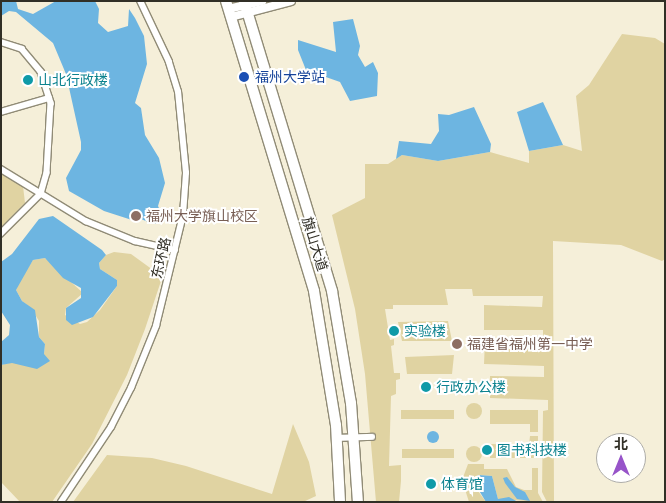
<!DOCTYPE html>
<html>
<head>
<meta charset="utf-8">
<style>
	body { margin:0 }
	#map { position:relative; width:666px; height:503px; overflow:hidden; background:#f5efd9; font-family:"Archivo Narrow","Noto Sans SC",sans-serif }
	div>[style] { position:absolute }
	.green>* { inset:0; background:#e0d3a2; transform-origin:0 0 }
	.round { border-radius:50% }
	.water>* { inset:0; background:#6db5e1 }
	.roads { filter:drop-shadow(1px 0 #908b76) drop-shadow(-1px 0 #908b76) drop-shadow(0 1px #908b76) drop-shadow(0 -1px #908b76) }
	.street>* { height:5.5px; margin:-2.75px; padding:0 2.75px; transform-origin:2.75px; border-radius:2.75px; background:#fff }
	.secondary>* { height:8px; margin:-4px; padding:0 4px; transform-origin:4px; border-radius:4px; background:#fff }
	.highway>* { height:10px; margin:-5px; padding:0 5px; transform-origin:5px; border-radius:5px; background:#fff }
	.dots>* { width:14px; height:14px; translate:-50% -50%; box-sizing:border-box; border:2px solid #fff; border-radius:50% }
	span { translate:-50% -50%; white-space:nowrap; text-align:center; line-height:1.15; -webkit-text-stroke:4px #fff; paint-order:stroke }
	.transit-label { font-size:14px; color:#164399 }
	.left { translate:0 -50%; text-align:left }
	.culture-label { font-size:14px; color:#0d838f }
	.education-label { font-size:14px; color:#785e54 }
	.street-label { font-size:14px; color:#312f26 }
	.frame { position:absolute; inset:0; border:2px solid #312f26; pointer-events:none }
	.north { position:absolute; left:596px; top:433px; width:50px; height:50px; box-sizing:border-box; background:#fff; border:1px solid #adaca8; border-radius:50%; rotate:0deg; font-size:14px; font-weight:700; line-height:20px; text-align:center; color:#312f26 }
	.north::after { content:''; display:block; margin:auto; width:18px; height:22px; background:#9754c9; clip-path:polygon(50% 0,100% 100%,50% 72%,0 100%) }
</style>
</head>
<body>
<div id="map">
	<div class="green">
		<i style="clip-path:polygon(622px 34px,655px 38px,665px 44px,665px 259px,662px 261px,621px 245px,553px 241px,554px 502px,547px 502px,542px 492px,543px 411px,548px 410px,548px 400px,490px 398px,490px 376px,544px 377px,544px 366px,484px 364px,485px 341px,543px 341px,543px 330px,484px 330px,484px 305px,542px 307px,543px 296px,473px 296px,472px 289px,445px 289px,448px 305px,393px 305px,393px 309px,385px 309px,390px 340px,394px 339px,394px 345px,391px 346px,394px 373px,400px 373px,400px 379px,396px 380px,396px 394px,391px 396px,389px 466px,401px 465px,401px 481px,399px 502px,376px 502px,365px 374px,355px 309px,332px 215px,365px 198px,365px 164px,388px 164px,402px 155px,438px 161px,490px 152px,529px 163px,529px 151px,563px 145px,582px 151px,576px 96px,589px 85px)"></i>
		<i style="clip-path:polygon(1px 173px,23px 186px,25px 203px,1px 227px)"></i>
		<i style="clip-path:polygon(114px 252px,131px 254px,153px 270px,165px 269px,145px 329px,127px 375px,92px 444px,52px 502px,20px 502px,1px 482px,1px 365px,44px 354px,45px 344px,39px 337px,39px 321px,31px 308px,22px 301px,16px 290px,17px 285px,33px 260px,45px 258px,83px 293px,66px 308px,65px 315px,80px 324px,87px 322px,100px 310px,117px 286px,117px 280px,100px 269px,99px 263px,106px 255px)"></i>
		<i style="clip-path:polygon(448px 321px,452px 341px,402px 341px,398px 322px)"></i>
		<i style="clip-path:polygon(454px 355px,452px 374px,407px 374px,405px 357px)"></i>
		<i class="round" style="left:466px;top:403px;width:16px;height:16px"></i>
		<i style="left:454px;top:410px;width:9px;height:53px;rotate:90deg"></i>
		<i style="clip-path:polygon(490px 410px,538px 410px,538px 432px,530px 432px,530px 424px,490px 424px)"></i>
		<i style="clip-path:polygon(293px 424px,309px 462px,316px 496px,303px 502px,73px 502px,107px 455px,152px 458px,186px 466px,272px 494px)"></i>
		<i style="clip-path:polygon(530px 436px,538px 436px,538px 458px,490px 458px,490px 444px,529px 445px)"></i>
		<i class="round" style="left:466px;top:446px;width:16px;height:16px"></i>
		<i style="left:454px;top:449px;width:9px;height:52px;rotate:90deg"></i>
		<i style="clip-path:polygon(468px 464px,484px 464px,484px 469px,507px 469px,516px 487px,524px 490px,532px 490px,532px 468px,538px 468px,538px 493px,543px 502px,498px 499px,492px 476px,479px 475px,478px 491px,486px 502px,469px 502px,462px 480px)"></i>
	</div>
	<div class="water">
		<i style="clip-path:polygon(1px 1px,16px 1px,18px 9px,33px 14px,56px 1px,95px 1px,99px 9px,98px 23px,108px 32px,128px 26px,129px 9px,135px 18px,144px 36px,147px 64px,135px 103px,141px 108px,145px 135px,159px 158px,165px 183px,158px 206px,165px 221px,153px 224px,141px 219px,135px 221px,104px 211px,69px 191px,66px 178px,81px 150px,81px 142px,66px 74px,53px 43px,16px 12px,9px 11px,1px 16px)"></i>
		<i style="clip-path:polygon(353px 19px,360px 46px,358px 55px,365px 67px,373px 62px,378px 73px,377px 96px,350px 101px,340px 82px,306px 70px,298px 50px,298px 40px,336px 52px,333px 22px)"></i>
		<i style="clip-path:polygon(543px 102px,563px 145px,529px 151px,517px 112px)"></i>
		<i style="clip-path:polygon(474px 107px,491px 144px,490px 152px,438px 161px,402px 155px,396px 159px,399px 141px,431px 144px,439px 131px,438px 114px,449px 115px)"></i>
		<i style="clip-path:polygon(53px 216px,102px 250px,106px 255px,99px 263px,100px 269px,117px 280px,117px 286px,93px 317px,72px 325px,66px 320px,66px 308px,81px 298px,81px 288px,63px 278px,45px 258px,33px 260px,16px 290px,22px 301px,35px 310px,39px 337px,45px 344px,44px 354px,50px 361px,37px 369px,12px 363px,1px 365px,1px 342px,9px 335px,10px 325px,1px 311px,1px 262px,12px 254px,39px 219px)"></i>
		<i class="round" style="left:427px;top:431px;width:12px;height:12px"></i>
		<i style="clip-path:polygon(479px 475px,492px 476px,498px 499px,509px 497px,518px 502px,486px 502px,472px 479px)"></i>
		<i style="clip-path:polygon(507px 477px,515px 487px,525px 492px,530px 501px,517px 499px,505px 483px,503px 478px)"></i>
	</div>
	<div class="roads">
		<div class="street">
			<i style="left:1px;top:42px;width:22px;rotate:18deg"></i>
			<i style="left:22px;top:49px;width:30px;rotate:50deg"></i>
			<i style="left:41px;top:72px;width:33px;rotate:72deg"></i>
			<i style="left:51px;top:103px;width:70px;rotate:93.3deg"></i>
			<i style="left:47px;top:173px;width:22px;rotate:106deg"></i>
			<i style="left:41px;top:194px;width:57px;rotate:135deg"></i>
			<i style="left:1px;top:112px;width:50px;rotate:-16.3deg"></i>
			<i style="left:1px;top:169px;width:100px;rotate:31.5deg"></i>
			<i style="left:86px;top:221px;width:53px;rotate:22.2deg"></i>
			<i style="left:135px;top:241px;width:41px;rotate:12.7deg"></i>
			<i style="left:337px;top:438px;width:35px;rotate:-2deg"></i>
			<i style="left:61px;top:502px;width:90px;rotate:-56.3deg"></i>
			<i style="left:111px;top:427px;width:44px;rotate:-62.9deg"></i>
			<i style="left:131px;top:388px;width:67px;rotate:-68deg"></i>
			<i style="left:156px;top:326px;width:114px;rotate:-76.3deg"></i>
			<i style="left:183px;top:215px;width:42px;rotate:-85.9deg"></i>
			<i style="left:186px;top:173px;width:81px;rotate:-95.6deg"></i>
			<i style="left:178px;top:92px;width:31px;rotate:-107deg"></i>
			<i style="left:169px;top:62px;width:68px;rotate:-115.4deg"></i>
		</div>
		<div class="secondary">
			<i style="left:228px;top:9px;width:35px;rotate:-13deg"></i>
			<i style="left:231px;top:17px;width:62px;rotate:-14.9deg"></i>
		</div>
		<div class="highway">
			<i style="left:226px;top:1px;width:303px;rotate:73.1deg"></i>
			<i style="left:314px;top:291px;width:136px;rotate:80.7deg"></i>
			<i style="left:336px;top:425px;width:77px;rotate:87deg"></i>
			<i style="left:244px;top:1px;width:303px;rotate:73.1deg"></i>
			<i style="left:332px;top:291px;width:114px;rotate:80.4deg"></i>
			<i style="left:351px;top:403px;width:99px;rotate:86deg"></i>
		</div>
	</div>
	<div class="dots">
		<i style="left:244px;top:77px;background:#1a4fb4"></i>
		<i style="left:28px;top:80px;background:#0f9aa8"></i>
		<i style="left:136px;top:216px;background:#8d6e63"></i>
		<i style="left:394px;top:331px;background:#0f9aa8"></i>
		<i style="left:457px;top:344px;background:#8d6e63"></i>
		<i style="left:426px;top:387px;background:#0f9aa8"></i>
		<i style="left:487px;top:450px;background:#0f9aa8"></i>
		<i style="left:431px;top:484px;background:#0f9aa8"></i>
	</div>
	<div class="transit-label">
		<span class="left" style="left:255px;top:77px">福州大学站</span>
	</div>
	<div class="culture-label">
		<span class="left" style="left:38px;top:80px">山北行政楼</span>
		<span class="left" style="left:404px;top:331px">实验楼</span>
		<span class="left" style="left:436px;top:387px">行政办公楼</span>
		<span class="left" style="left:497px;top:450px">图书科技楼</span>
		<span class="left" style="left:441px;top:484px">体育馆</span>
	</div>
	<div class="education-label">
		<span class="left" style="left:146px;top:216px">福州大学旗山校区</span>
		<span class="left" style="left:467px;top:344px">福建省福州第一中学</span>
	</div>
	<div class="street-label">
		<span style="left:315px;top:244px;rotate:73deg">旗山大道</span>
		<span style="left:161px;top:258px;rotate:-77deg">东环路</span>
	</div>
	<div class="frame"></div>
	<div class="north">北</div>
</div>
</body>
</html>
